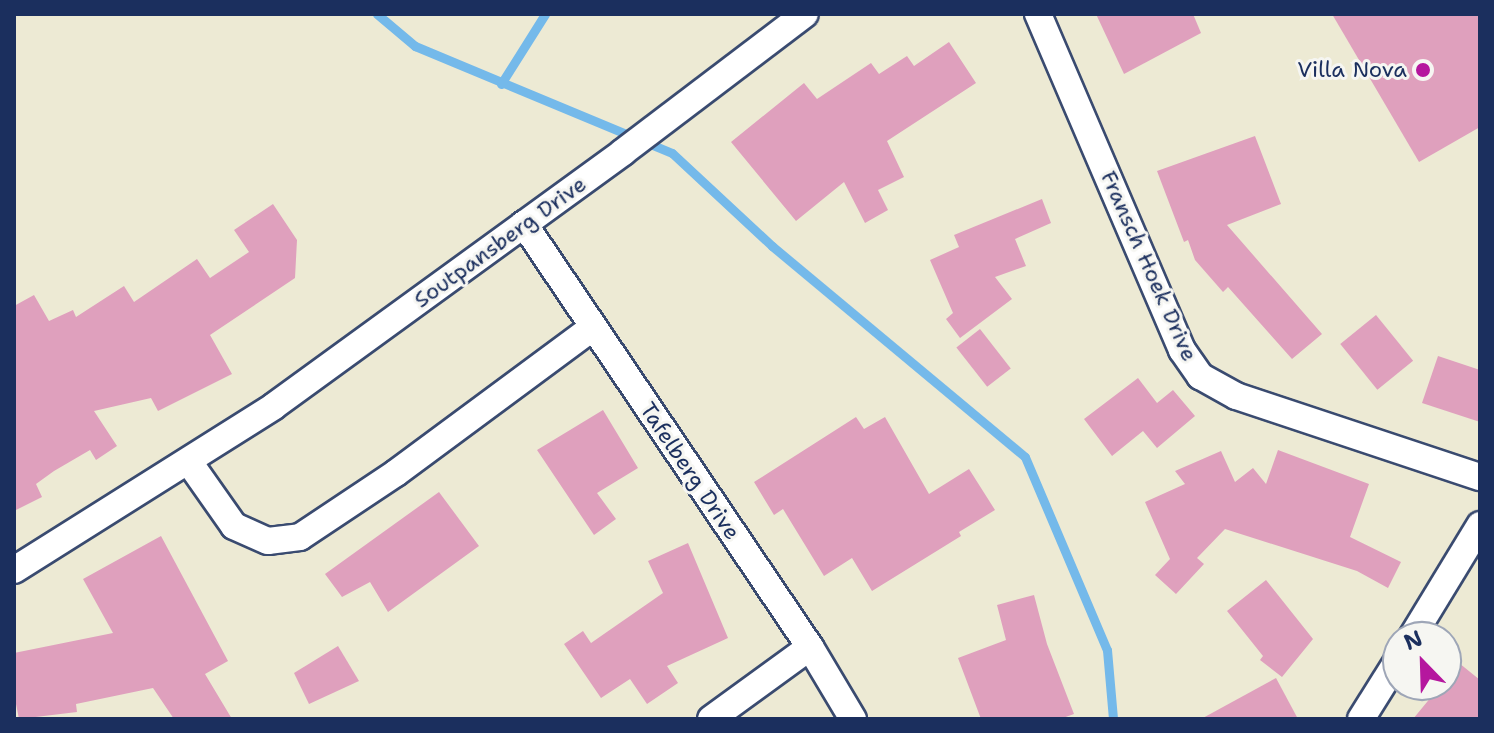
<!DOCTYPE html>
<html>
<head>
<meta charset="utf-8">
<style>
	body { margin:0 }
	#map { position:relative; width:1494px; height:733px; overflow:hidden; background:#edead4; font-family:"Shantell Sans",sans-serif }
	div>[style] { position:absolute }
	.stream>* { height:9px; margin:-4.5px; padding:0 4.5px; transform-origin:4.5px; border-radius:4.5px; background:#74b9ea }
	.building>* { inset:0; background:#dfa0bd; transform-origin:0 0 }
	.roads { filter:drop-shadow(2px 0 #3a4b70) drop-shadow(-2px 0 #3a4b70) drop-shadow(0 2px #3a4b70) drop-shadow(0 -2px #3a4b70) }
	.street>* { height:26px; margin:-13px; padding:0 13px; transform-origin:13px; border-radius:13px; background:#fff }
	.dots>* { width:22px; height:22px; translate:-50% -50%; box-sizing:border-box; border:4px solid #f6f6f2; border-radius:50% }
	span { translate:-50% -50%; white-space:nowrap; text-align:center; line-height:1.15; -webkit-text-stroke:6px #f6f6f2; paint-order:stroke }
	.poi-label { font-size:22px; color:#1b2f5e }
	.right { translate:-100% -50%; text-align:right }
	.street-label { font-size:22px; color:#1b2f5e }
	.frame { position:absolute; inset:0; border:16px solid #1b2f5e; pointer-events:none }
	.north { position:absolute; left:1382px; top:621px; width:80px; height:80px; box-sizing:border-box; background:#f6f6f2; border:2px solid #9ea6b7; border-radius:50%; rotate:337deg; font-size:22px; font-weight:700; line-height:32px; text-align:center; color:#1b2f5e }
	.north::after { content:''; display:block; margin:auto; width:28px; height:36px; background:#b5179e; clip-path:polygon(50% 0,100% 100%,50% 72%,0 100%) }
</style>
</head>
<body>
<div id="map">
	<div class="stream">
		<i style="left:377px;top:14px;width:50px;rotate:40.1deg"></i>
		<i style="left:415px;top:46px;width:278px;rotate:22.6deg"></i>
		<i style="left:672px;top:153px;width:137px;rotate:42.9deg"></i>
		<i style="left:772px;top:246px;width:329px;rotate:39.8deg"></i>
		<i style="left:1025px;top:457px;width:210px;rotate:67deg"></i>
		<i style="left:1107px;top:650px;width:69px;rotate:85deg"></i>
		<i style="left:501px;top:84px;width:83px;rotate:-57.8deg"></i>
	</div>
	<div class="building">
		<i style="clip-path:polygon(1096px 14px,1193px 14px,1201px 33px,1124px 74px)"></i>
		<i style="clip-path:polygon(1332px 14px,1480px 14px,1480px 127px,1419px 162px)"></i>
		<i style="clip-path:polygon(949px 42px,976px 83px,887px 141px,904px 177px,878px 190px,888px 210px,865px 223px,844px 182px,796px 221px,731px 142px,804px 83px,817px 99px,871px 63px,879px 74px,907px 56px,914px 66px)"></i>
		<i style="clip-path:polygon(1255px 136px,1281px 204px,1227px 225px,1322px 334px,1292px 359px,1228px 287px,1223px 292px,1195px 260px,1188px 240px,1184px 242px,1157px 171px)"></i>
		<i style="clip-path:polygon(1042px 199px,1051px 223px,1015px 239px,1026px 266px,995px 277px,1012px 299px,960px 338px,946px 319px,953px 313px,930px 260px,959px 247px,954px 235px)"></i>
		<i style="clip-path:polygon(273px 204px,297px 240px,295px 278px,210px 335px,232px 374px,158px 411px,151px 398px,94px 411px,117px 446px,96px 460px,90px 450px,54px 471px,36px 484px,42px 497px,14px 511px,14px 306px,34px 295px,49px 321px,73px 310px,76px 317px,124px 286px,134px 302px,197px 259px,210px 278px,249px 252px,234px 230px)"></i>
		<i style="left:1376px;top:315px;width:59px;height:46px;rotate:51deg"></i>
		<i style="left:980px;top:329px;width:50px;height:30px;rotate:52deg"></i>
		<i style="clip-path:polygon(1438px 356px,1480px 370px,1480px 422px,1422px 403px)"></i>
		<i style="clip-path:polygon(1138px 378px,1157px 403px,1173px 390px,1195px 416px,1157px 448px,1143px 431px,1112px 456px,1084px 419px)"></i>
		<i style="clip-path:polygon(603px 410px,638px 468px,597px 493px,616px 519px,594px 535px,537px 450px)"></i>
		<i style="clip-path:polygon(856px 417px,864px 429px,885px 417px,929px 494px,969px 469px,995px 510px,959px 532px,961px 536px,872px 591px,852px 558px,824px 576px,783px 509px,774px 515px,754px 482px)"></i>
		<i style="clip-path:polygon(1278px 450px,1369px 484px,1350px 537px,1401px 562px,1388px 588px,1357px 571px,1225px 529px,1197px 558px,1204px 564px,1176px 594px,1155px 575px,1170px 559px,1145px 502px,1185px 484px,1175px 471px,1221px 451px,1235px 482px,1253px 468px,1266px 484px)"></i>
		<i style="clip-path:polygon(439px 492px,479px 546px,388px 612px,370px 582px,342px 597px,325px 574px)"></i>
		<i style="clip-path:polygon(161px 536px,228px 661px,205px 674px,232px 719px,174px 719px,153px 688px,76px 704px,77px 712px,19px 719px,14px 694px,14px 653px,113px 633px,83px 579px)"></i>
		<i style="clip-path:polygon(688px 543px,728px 638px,667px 666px,678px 683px,647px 704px,630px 679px,601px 698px,564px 644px,583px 631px,591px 643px,663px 593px,648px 561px)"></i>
		<i style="clip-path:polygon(1266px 580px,1313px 639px,1282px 677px,1260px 660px,1263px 656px,1227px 611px)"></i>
		<i style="clip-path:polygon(1034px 595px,1047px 644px,1074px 714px,1060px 719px,981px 719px,958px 658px,1006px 640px,997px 605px)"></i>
		<i style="clip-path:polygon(338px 646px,359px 681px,309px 704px,294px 673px)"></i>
		<i style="clip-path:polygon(1459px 663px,1480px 680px,1480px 719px,1413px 719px,1441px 685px,1446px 685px,1446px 679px)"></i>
		<i style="clip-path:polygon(1276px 678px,1298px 719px,1201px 719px)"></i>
	</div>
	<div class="roads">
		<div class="street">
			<i style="left:1038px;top:14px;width:366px;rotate:66.8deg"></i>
			<i style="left:1182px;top:350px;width:32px;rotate:55deg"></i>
			<i style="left:1200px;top:376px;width:41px;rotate:29.1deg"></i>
			<i style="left:1236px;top:396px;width:257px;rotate:18.4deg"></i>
			<i style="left:524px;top:224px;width:511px;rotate:55.94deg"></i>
			<i style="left:810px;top:647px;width:84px;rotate:59.2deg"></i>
			<i style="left:189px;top:462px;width:78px;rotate:54.9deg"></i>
			<i style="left:234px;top:526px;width:37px;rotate:24deg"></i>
			<i style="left:268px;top:541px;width:32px;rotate:-7deg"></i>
			<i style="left:300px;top:537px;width:115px;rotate:-33.7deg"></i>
			<i style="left:396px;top:473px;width:245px;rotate:-36.5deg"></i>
			<i style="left:14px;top:570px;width:307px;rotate:-32.2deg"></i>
			<i style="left:274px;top:406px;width:432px;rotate:-36deg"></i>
			<i style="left:623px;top:152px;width:228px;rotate:-37.2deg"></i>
			<i style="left:1412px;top:637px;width:131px;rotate:-58.7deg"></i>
			<i style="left:711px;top:719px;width:122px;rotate:-36deg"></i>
			<i style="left:1361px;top:719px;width:70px;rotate:-57.9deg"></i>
		</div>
	</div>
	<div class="dots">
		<i style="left:1423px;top:70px;background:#b5179e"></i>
	</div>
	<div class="poi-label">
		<span class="right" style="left:1407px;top:70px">Villa Nova</span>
	</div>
	<div class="street-label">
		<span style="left:500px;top:242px;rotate:-36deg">Soutpansberg Drive</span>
		<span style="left:1149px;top:266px;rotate:66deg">Fransch Hoek Drive</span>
		<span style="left:690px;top:471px;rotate:56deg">Tafelberg Drive</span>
	</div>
	<div class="frame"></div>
	<div class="north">N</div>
</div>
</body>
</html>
